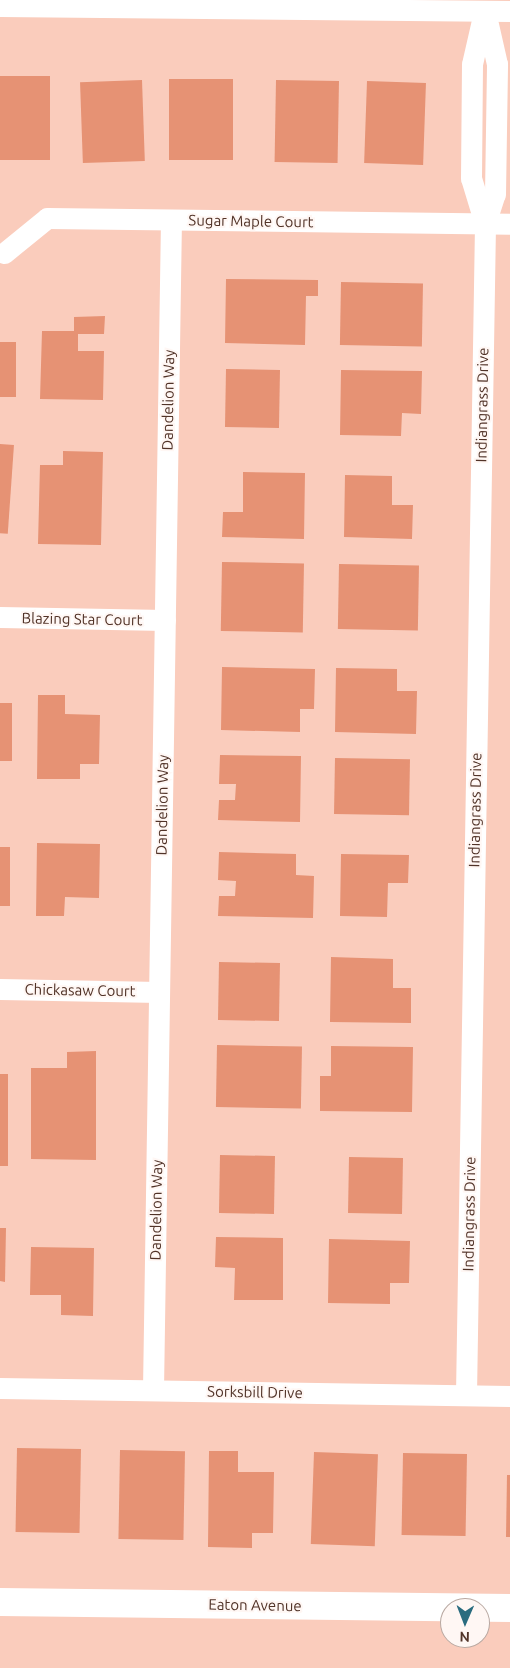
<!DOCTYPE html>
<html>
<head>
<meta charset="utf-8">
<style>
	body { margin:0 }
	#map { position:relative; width:510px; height:1668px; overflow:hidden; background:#faccbc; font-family:Ubuntu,sans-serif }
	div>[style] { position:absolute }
	.building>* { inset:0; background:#e69274; transform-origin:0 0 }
	.street>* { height:21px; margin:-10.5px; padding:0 10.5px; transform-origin:10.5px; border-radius:10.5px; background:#fff }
	.secondary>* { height:28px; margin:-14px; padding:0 14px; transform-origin:14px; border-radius:14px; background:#fff }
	span { translate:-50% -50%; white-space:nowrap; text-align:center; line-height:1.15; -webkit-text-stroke:4px #fff7f4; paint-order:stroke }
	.street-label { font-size:15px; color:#513328 }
	.north { position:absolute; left:440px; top:1598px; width:50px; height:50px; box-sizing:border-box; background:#fff7f4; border:1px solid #b9a9a2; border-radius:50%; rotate:181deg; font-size:14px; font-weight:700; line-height:20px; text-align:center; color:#513328 }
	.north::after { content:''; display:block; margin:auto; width:18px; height:22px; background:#2a6c7f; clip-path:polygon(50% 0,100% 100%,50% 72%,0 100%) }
</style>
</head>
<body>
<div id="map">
	<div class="building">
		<i style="left:0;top:76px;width:50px;height:84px"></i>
		<i style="left:169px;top:79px;width:64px;height:81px"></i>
		<i style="left:142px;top:80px;width:81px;height:62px;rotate:88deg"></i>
		<i style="left:276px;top:80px;width:63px;height:82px;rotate:1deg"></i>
		<i style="left:367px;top:81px;width:59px;height:82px;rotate:2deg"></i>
		<i style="clip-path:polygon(226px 279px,318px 280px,318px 296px,306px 296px,305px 345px,225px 343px)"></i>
		<i style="left:341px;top:282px;width:82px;height:63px;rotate:1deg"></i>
		<i style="clip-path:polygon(105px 316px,104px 334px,78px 334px,78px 351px,104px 351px,103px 400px,40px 399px,42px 331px,74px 331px,74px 317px)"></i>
		<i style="left:0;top:342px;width:16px;height:55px"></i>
		<i style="left:226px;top:369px;width:54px;height:58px;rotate:1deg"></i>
		<i style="clip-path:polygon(341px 370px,422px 371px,421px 414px,402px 413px,401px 436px,340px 435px)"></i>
		<i style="left:0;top:444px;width:14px;height:89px;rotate:4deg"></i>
		<i style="clip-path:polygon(63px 451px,103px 452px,101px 545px,38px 544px,40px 465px,63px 465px)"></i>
		<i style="clip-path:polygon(243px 472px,305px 473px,304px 539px,222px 537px,223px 512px,243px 512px)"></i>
		<i style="clip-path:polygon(345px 475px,392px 476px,392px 505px,413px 505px,412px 539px,344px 537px)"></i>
		<i style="left:222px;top:562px;width:82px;height:69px;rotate:1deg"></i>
		<i style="left:339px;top:564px;width:80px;height:65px;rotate:1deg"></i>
		<i style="clip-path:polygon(222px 667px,315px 669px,314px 709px,300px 709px,300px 732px,221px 730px)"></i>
		<i style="clip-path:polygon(336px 668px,397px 669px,397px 691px,417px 691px,416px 734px,335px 732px)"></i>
		<i style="clip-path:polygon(38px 695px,65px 695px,65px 714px,100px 715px,99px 764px,80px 764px,80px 779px,37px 779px)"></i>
		<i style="left:0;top:703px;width:12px;height:58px"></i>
		<i style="clip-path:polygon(220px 755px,301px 756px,300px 822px,218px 820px,219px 800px,235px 800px,236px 784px,219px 784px)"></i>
		<i style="left:335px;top:758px;width:75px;height:56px;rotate:1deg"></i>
		<i style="clip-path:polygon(37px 843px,100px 844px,99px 898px,65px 897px,64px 916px,36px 916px)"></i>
		<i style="left:0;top:847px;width:10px;height:59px"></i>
		<i style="clip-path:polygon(219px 852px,296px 854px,296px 875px,314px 876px,313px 918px,218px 916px,219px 896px,235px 896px,236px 881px,218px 880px)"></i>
		<i style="clip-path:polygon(341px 854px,409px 855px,408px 883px,388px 883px,387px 917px,340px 916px)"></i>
		<i style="clip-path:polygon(331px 957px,393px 959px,393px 988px,411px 988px,411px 1023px,330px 1022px)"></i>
		<i style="left:219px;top:962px;width:61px;height:58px;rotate:1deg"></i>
		<i style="left:217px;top:1045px;width:85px;height:62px;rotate:1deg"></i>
		<i style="clip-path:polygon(331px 1046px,413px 1047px,412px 1112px,320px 1111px,320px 1076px,331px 1076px)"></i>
		<i style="clip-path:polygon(96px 1051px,96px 1160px,31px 1159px,31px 1068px,67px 1068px,67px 1052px)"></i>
		<i style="left:0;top:1074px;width:8px;height:92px"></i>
		<i style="left:220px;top:1155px;width:55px;height:58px;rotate:1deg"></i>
		<i style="left:349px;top:1157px;width:54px;height:56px;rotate:1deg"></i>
		<i style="clip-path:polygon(0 1228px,6px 1228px,5px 1282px,0 1281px)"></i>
		<i style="clip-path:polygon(216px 1237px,283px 1238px,283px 1300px,234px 1300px,235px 1268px,215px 1267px)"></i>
		<i style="clip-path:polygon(329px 1239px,410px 1241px,409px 1283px,390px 1283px,390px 1304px,328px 1303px)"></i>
		<i style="clip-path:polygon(31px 1247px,94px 1248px,93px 1316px,61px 1315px,61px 1295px,30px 1295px)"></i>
		<i style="left:17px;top:1448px;width:64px;height:84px;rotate:1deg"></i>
		<i style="left:120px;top:1450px;width:65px;height:89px;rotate:1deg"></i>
		<i style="clip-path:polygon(209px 1451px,238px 1451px,238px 1472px,274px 1472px,273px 1533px,252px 1533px,252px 1548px,208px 1547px)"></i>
		<i style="left:314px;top:1452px;width:64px;height:92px;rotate:2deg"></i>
		<i style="left:403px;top:1453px;width:64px;height:82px;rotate:1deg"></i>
		<i style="clip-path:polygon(507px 1475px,510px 1475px,510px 1537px,506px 1537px)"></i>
	</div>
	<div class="street">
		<i style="left:0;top:6px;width:510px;rotate:0.56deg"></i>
		<i style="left:483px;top:16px;width:49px;rotate:102.9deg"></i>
		<i style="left:472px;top:64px;width:114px;rotate:90.5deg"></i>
		<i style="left:471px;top:178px;width:48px;rotate:73.1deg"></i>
		<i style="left:4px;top:253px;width:55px;rotate:-39.1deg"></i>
		<i style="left:47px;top:218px;width:463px;rotate:0.7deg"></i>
		<i style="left:0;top:617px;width:165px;rotate:1deg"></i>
		<i style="left:0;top:989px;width:159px;rotate:1.1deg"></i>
		<i style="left:0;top:1388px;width:510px;rotate:0.9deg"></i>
		<i style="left:153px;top:1390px;width:1170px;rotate:-89.12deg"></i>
		<i style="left:466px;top:1395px;width:1171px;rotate:-89.07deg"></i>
		<i style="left:485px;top:224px;width:32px;rotate:-72deg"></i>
		<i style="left:495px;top:194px;width:130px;rotate:-89.1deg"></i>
		<i style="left:497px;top:64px;width:54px;rotate:-102.8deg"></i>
	</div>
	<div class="secondary">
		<i style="left:0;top:1602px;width:510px;rotate:0.67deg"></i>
	</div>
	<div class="street-label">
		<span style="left:251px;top:221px;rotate:1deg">Sugar Maple Court</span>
		<span style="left:168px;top:400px;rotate:-89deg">Dandelion Way</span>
		<span style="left:482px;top:405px;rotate:-89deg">Indiangrass Drive</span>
		<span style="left:82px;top:619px;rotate:1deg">Blazing Star Court</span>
		<span style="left:162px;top:805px;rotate:-89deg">Dandelion Way</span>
		<span style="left:475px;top:810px;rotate:-89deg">Indiangrass Drive</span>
		<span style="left:80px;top:990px;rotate:1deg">Chickasaw Court</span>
		<span style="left:156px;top:1210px;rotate:-89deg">Dandelion Way</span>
		<span style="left:469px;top:1214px;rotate:-89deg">Indiangrass Drive</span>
		<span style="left:255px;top:1392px;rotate:1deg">Sorksbill Drive</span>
		<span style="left:255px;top:1605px;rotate:1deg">Eaton Avenue</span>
	</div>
	<div class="north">N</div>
</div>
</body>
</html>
